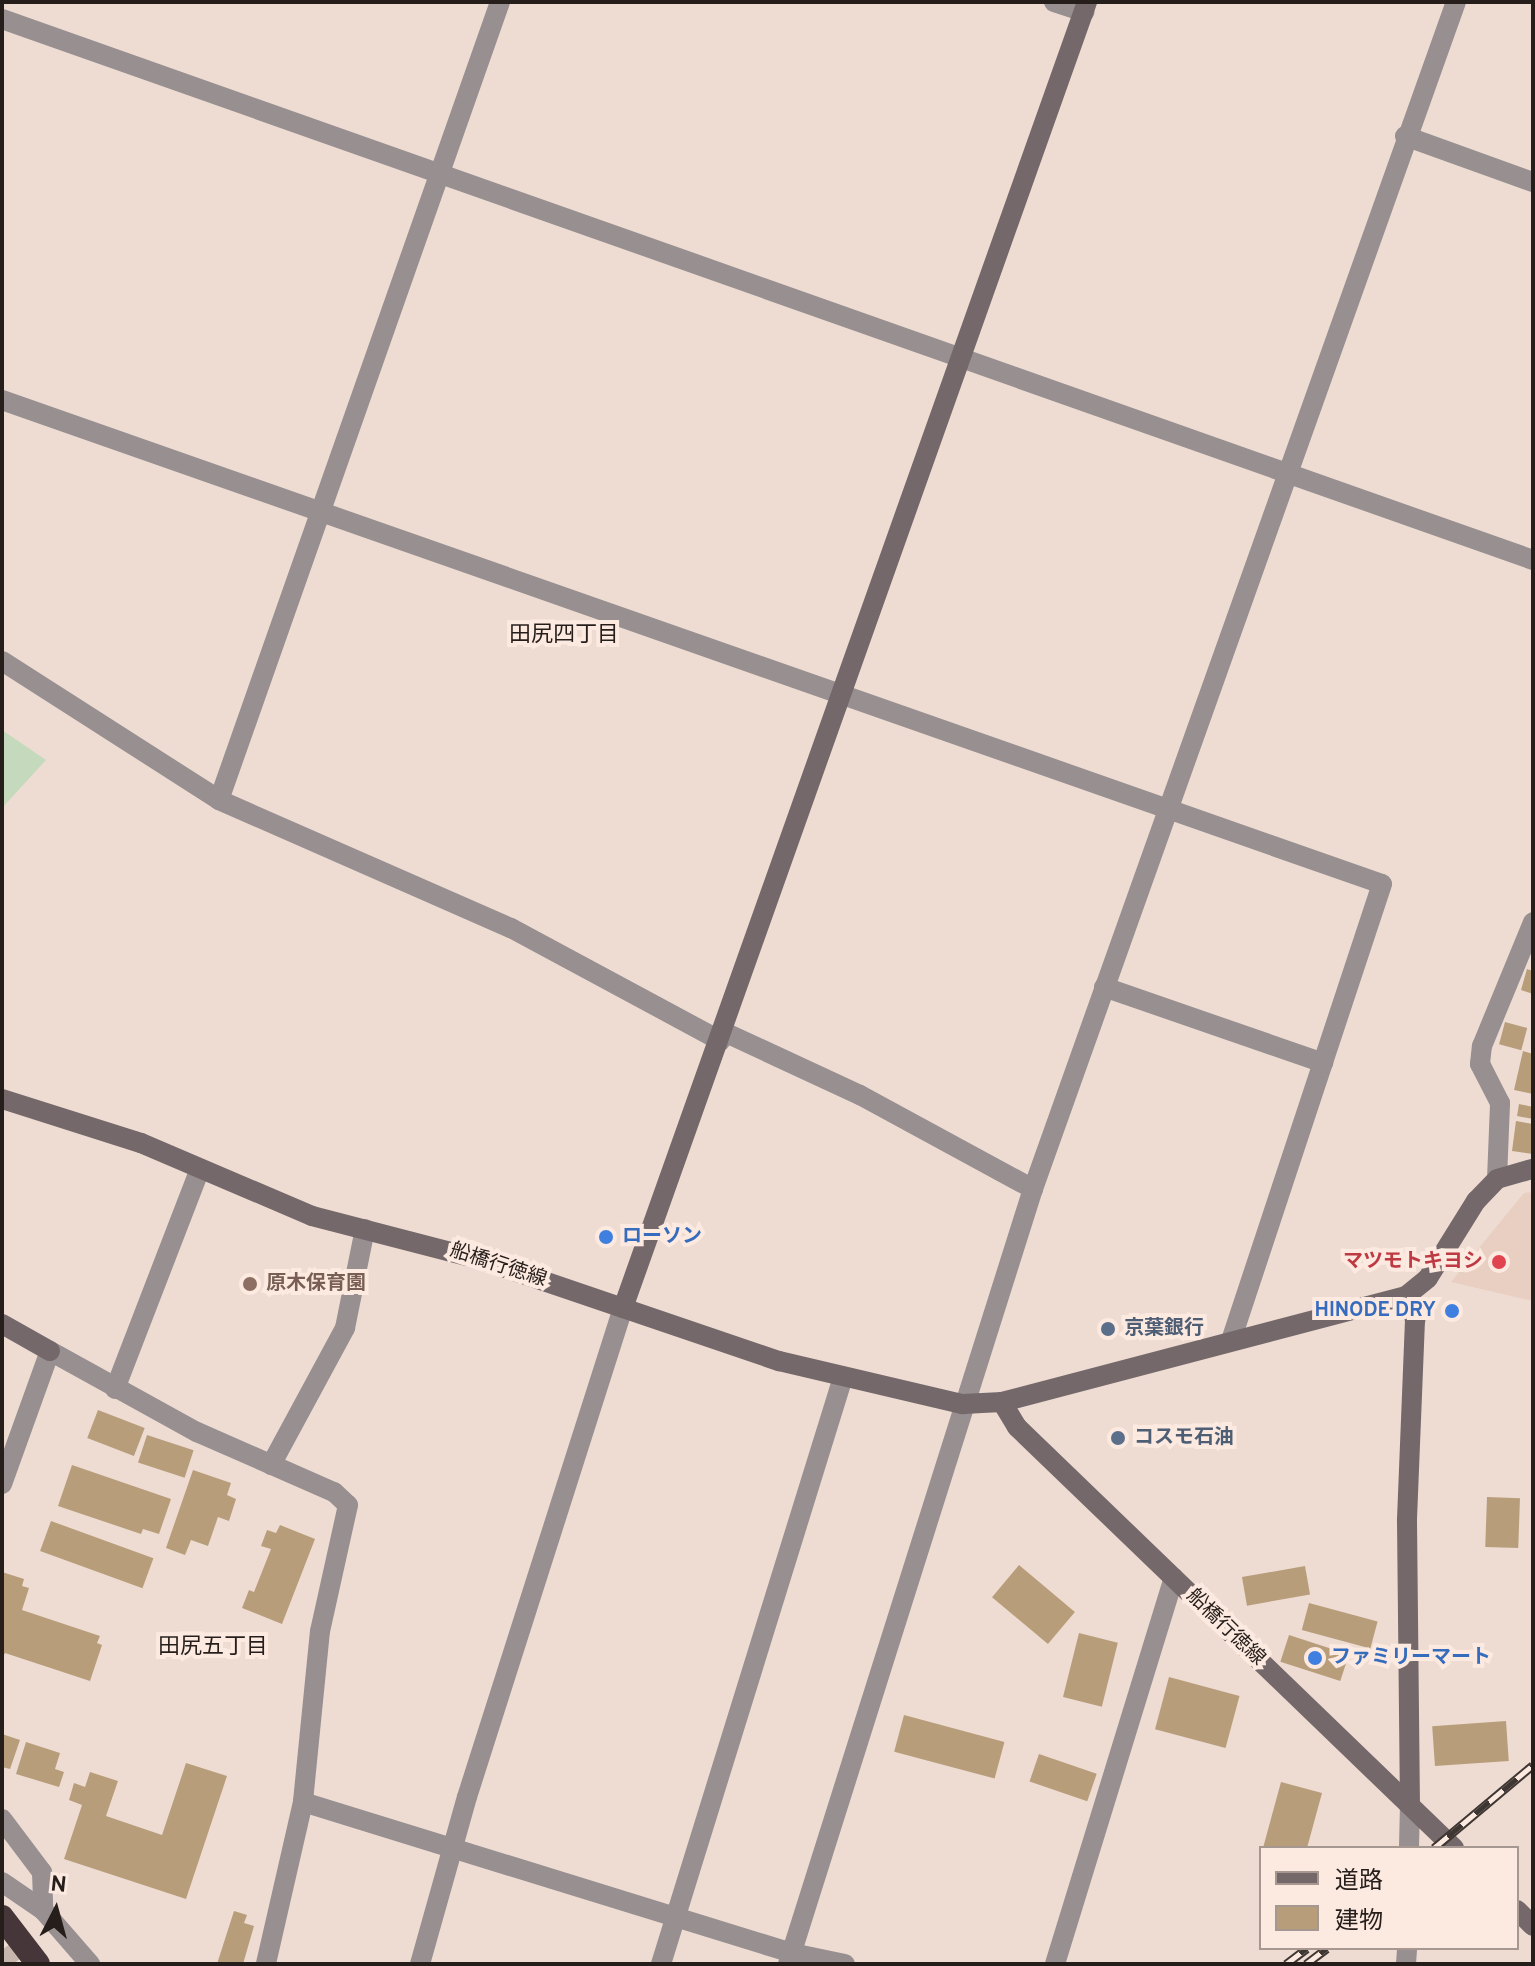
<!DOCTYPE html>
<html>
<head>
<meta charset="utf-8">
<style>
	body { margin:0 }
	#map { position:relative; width:1535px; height:1966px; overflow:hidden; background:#eedcd3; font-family:Overpass,"Noto Sans JP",sans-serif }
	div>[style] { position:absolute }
	.built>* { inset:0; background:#e8cfc1 }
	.green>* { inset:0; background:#c5d9bd }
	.building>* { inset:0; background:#b89d7b; transform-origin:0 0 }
	.highway-tunnel>* { height:24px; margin-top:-12px; transform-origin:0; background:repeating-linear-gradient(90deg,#c6b6ae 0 24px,transparent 0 36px) }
	.street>* { height:20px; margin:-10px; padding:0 10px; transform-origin:10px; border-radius:10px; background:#978f90 }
	.secondary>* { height:20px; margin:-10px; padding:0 10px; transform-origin:10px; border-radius:10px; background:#74686a }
	.highway>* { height:24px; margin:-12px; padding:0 12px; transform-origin:12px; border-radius:12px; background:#463639 }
	.rail>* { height:9px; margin-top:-4.5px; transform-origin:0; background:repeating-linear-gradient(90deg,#fce9e0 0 18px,#3e3632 0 36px); box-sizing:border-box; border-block:2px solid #3e3632 }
	.dots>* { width:22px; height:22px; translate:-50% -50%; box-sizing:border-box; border:4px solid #fce9e0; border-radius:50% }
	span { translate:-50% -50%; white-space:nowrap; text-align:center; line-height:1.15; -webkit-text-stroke:8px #fce9e0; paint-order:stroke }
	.shop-label { font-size:20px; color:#366cbe; font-weight:700 }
	.left { translate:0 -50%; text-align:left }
	.right { translate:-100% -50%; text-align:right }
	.health-label { font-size:20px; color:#be3a42; font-weight:700 }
	.street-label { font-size:20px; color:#251e1b }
	.education-label { font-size:20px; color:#785e54; font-weight:700 }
	.service-label { font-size:20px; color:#4e5e75; font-weight:700 }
	.neighbourhood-label { font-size:22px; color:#251e1b }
	.frame { position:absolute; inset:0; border:4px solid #251e1b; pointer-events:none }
	.legend { position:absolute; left:1259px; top:1846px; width:260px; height:104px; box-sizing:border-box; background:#fce9e0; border:2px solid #a69891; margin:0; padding:10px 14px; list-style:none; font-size:24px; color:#251e1b }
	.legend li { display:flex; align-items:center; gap:16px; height:40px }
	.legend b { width:40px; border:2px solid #a69891 }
	.north { position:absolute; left:16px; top:1870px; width:80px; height:80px; -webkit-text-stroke:6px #fce9e0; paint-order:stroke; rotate:6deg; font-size:22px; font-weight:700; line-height:32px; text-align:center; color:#251e1b }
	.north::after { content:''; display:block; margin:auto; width:28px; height:36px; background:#251e1b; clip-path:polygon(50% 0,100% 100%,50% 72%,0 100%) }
</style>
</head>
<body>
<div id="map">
	<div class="built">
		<i style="clip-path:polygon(1533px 1192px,1533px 1301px,1451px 1282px,1524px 1193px)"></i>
	</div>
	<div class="green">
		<i style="clip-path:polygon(2px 730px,46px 760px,2px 808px)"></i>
	</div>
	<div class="building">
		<i style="clip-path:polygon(1527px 969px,1533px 971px,1533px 994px,1521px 990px)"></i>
		<i style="left:1505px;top:1022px;width:23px;height:23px;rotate:15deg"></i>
		<i style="clip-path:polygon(1523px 1051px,1533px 1054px,1533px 1094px,1514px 1090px)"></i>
		<i style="clip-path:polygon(1519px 1104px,1533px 1107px,1533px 1119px,1517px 1116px)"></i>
		<i style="clip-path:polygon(1516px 1121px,1533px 1124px,1533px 1154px,1512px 1151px)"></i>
		<i style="left:98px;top:1410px;width:50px;height:30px;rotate:21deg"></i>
		<i style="left:147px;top:1435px;width:49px;height:29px;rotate:18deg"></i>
		<i style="clip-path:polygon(72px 1465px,171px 1499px,159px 1534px,143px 1529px,141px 1534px,58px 1506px)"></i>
		<i style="clip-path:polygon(193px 1470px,231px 1483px,227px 1495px,236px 1499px,229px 1521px,218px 1517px,208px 1546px,191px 1540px,185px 1555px,166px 1548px)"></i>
		<i style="left:1487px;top:1497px;width:33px;height:50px;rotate:2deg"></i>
		<i style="left:51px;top:1521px;width:109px;height:32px;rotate:20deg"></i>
		<i style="clip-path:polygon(280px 1525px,315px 1539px,282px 1624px,242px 1608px,249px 1590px,254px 1592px,271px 1549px,261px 1546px,267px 1530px,276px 1533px)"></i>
		<i style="left:1019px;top:1565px;width:73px;height:42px;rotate:40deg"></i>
		<i style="left:1305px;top:1566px;width:29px;height:64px;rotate:80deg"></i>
		<i style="clip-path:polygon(2px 1572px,24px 1579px,22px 1586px,29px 1588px,22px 1610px,100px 1636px,97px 1643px,102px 1645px,90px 1681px,5px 1653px,2px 1659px)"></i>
		<i style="left:1309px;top:1603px;width:71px;height:28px;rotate:15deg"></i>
		<i style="left:1079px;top:1633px;width:40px;height:66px;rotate:14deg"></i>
		<i style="left:1289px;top:1635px;width:63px;height:28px;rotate:18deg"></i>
		<i style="left:1169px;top:1677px;width:73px;height:54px;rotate:15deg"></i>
		<i style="left:904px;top:1715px;width:104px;height:38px;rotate:15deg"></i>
		<i style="left:1506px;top:1721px;width:40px;height:74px;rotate:86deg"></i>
		<i style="clip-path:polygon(2px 1734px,20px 1740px,10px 1769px,2px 1767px)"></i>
		<i style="clip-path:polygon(26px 1742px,60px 1753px,55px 1769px,64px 1772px,59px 1787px,16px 1774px)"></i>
		<i style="left:1039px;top:1754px;width:61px;height:29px;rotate:19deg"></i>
		<i style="clip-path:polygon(186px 1763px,227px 1776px,186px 1899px,64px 1859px,82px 1805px,69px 1800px,74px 1783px,85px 1787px,90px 1772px,118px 1781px,106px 1816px,162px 1835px)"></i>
		<i style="clip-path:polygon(1281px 1782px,1322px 1793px,1307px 1848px,1263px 1848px)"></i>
		<i style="clip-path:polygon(234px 1911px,247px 1915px,244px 1923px,254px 1926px,243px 1964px,217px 1964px)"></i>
	</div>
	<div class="highway-tunnel">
		<i style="left:2px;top:1950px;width:18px;rotate:52deg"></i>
	</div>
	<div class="street">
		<i style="left:1054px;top:2px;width:32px;rotate:18deg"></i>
		<i style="left:2px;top:19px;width:1624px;rotate:19.46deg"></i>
		<i style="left:1405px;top:136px;width:136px;rotate:19.8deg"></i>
		<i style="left:2px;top:400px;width:1462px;rotate:19.33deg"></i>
		<i style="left:1382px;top:884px;width:481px;rotate:108.3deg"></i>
		<i style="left:2px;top:661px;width:258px;rotate:32.6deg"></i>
		<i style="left:219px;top:800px;width:319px;rotate:23.7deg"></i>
		<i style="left:511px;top:928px;width:238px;rotate:28.3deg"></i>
		<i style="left:219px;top:800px;width:846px;rotate:-70.6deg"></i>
		<i style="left:1104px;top:987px;width:232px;rotate:19.1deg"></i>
		<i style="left:724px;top:1032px;width:150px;rotate:24.9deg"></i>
		<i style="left:860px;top:1095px;width:197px;rotate:28.5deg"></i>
		<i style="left:1497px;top:1179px;width:76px;rotate:-87.7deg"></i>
		<i style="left:1500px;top:1103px;width:44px;rotate:-117.1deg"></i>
		<i style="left:1480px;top:1064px;width:18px;rotate:-84deg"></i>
		<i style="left:1482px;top:1046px;width:134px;rotate:-67.6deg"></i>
		<i style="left:115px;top:1389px;width:236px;rotate:-68.9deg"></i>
		<i style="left:271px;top:1465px;width:156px;rotate:-61.6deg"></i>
		<i style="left:345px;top:1328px;width:101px;rotate:-78.6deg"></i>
		<i style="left:2px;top:1484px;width:141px;rotate:-70.2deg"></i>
		<i style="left:50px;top:1351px;width:168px;rotate:28.9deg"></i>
		<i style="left:197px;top:1432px;width:150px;rotate:23.7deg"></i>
		<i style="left:334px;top:1492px;width:19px;rotate:43deg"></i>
		<i style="left:348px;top:1505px;width:129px;rotate:102.5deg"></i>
		<i style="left:320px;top:1631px;width:172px;rotate:95.7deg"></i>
		<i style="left:303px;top:1802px;width:166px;rotate:102.9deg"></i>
		<i style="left:303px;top:1802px;width:512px;rotate:17.16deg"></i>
		<i style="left:792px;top:1953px;width:54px;rotate:11.7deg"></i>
		<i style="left:2px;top:1819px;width:66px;rotate:53deg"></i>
		<i style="left:42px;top:1872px;width:38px;rotate:88deg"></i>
		<i style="left:1409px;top:1848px;width:43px;rotate:-88.7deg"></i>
		<i style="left:2px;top:1882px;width:50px;rotate:34.3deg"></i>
		<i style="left:43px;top:1910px;width:72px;rotate:49deg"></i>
		<i style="left:420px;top:1964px;width:173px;rotate:-74.3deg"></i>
		<i style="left:467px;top:1797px;width:513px;rotate:-72.31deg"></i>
		<i style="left:661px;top:1964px;width:615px;rotate:-72.77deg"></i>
		<i style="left:788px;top:1964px;width:813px;rotate:-72.46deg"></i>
		<i style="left:1033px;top:1189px;width:1260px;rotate:-70.39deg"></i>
		<i style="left:1055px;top:1964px;width:404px;rotate:-72.9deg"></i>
		<i style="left:1406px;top:1964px;width:16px;rotate:-86deg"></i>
	</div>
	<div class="secondary">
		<i style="left:2px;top:1099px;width:146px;rotate:17.6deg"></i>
		<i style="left:141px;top:1143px;width:186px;rotate:23.1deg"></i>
		<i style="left:312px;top:1216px;width:176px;rotate:14.5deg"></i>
		<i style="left:482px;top:1260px;width:314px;rotate:18.8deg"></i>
		<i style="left:779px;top:1361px;width:189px;rotate:13.2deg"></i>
		<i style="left:963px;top:1404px;width:39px;rotate:-3deg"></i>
		<i style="left:1002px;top:1402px;width:418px;rotate:-14.7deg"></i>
		<i style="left:1406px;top:1296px;width:28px;rotate:-39deg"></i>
		<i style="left:1428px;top:1278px;width:91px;rotate:-58.1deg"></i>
		<i style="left:1476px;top:1201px;width:30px;rotate:-46deg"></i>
		<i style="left:1497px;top:1179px;width:37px;rotate:-16deg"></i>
		<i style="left:1406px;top:1296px;width:26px;rotate:69deg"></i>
		<i style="left:1415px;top:1320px;width:201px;rotate:92.3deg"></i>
		<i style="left:1407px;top:1521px;width:284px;rotate:89.4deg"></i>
		<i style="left:623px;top:1308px;width:1386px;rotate:-70.44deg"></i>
		<i style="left:2px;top:1324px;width:55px;rotate:29.4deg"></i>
		<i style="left:1002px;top:1402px;width:29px;rotate:59deg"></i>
		<i style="left:1017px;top:1427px;width:607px;rotate:43.93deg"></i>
		<i style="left:1517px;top:1910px;width:23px;rotate:45deg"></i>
	</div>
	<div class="highway">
		<i style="left:2px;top:1917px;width:59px;rotate:52.5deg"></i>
	</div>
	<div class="rail">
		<i style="left:1434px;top:1848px;width:129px;rotate:-40deg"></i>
		<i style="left:1286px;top:1964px;width:26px;rotate:-37deg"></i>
		<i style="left:1306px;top:1964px;width:26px;rotate:-37deg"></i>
	</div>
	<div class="dots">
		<i style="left:606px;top:1237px;background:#3f7fe0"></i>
		<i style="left:1499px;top:1262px;background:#e0444e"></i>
		<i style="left:250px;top:1284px;background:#8d6e63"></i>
		<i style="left:1452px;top:1311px;background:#3f7fe0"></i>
		<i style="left:1108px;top:1329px;background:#5c6f8a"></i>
		<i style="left:1118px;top:1438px;background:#5c6f8a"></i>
		<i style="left:1315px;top:1658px;background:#3f7fe0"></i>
	</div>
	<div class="shop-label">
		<span class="left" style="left:622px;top:1237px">ローソン</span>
		<span class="right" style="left:1436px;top:1311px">HINODE DRY</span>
		<span class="left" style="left:1331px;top:1658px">ファミリーマート</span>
	</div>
	<div class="health-label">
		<span class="right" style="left:1483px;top:1262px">マツモトキヨシ</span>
	</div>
	<div class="street-label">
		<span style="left:498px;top:1266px;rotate:18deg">船橋行徳線</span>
		<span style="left:1225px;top:1628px;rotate:44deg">船橋行徳線</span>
	</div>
	<div class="education-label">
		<span class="left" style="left:266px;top:1284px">原木保育園</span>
	</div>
	<div class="service-label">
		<span class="left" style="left:1124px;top:1329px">京葉銀行</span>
		<span class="left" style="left:1134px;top:1438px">コスモ石油</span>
	</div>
	<div class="neighbourhood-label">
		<span style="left:564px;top:636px">田尻四丁目</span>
		<span style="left:213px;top:1648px">田尻五丁目</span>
	</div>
	<div class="frame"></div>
	<ul class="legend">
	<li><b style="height:10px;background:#74686a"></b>道路</li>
	<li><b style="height:22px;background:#b89d7b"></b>建物</li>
	</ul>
	<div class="north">N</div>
</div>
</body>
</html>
